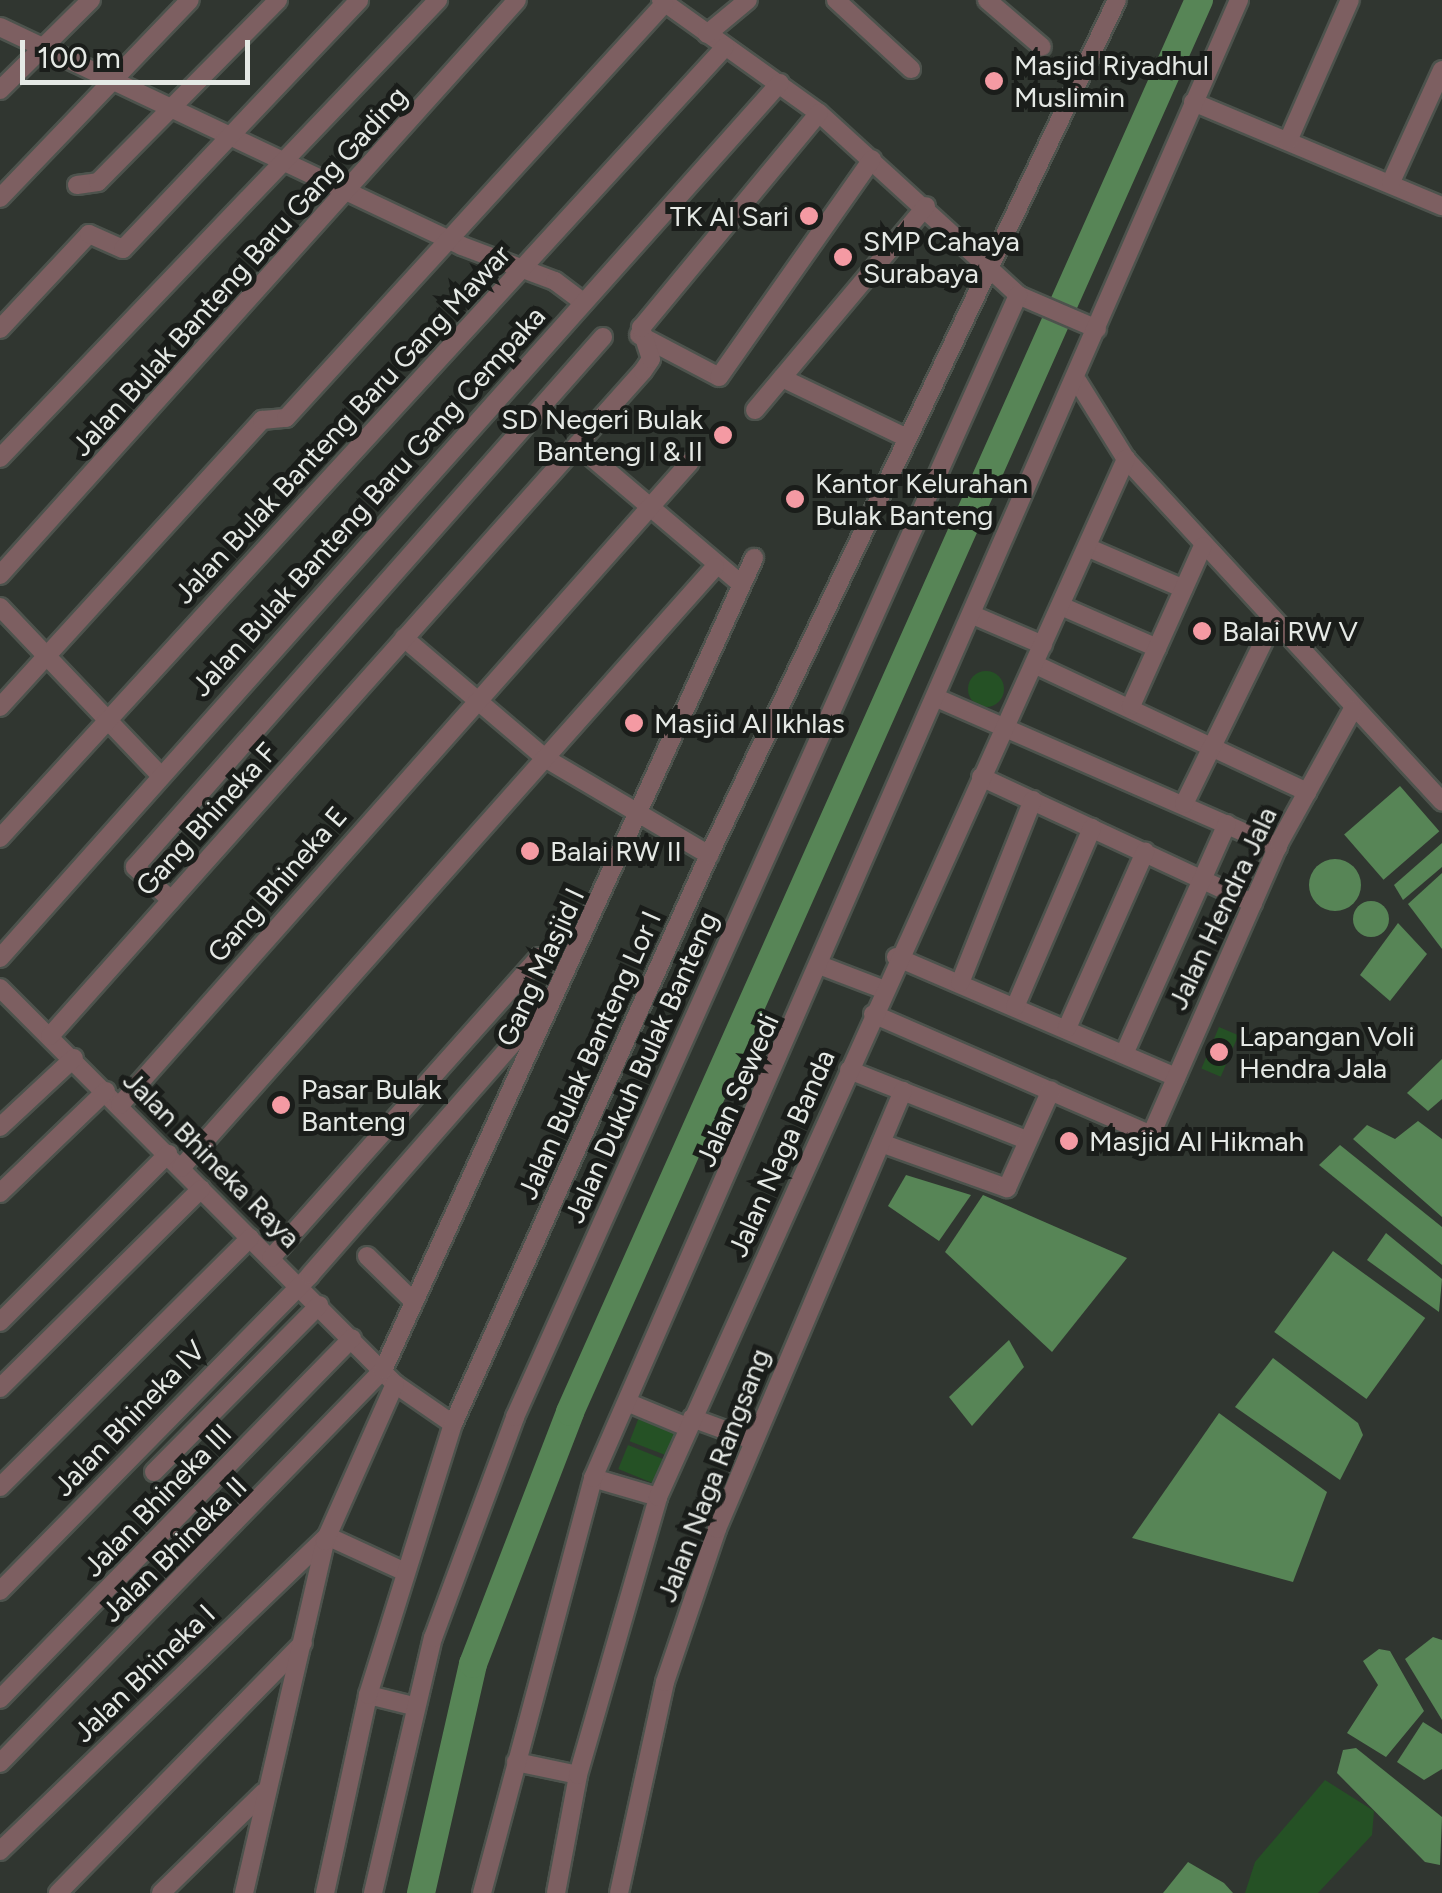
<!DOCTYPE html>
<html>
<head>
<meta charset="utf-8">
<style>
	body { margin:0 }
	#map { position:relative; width:1442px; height:1893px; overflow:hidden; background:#303630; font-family:Figtree,sans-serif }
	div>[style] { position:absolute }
	.green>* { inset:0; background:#255125; transform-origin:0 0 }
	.round { border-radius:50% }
	.water>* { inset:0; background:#578556; transform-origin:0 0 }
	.river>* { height:28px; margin:-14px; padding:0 14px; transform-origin:14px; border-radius:14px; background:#578556 }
	.roads { filter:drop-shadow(2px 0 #4d534d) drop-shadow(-2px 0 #4d534d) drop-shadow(0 2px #4d534d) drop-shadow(0 -2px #4d534d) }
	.street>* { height:18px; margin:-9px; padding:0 9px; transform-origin:9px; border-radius:9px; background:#7d5f61 }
	.dots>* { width:28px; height:28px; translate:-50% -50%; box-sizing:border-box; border:5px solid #1a1d1a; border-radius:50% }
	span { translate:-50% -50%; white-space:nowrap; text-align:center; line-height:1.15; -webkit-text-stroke:10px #1a1d1a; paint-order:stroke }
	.poi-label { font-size:28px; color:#e5e9e5 }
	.left { translate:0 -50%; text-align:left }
	.right { translate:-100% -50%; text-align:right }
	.street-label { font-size:28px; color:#e5e9e5 }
	.scale { position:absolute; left:20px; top:40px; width:230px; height:45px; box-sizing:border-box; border:5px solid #e5e9e5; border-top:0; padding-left:12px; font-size:30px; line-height:35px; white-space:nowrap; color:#e5e9e5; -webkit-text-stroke:8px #1a1d1a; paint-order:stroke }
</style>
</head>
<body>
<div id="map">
	<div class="green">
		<i class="round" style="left:968px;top:671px;width:36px;height:36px"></i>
		<i style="left:1219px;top:1027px;width:21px;height:45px;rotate:23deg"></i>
		<i style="left:639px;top:1417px;width:43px;height:26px;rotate:21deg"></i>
		<i style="left:628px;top:1445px;width:43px;height:26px;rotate:22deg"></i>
		<i style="clip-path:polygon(1325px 1780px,1374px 1811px,1372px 1835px,1318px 1893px,1245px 1893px,1255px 1862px)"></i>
	</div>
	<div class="water">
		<i style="left:1400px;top:786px;width:60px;height:74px;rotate:49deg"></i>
		<i style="clip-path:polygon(1442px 843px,1442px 867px,1403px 900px,1394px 885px)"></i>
		<i class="round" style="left:1309px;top:859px;width:52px;height:52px"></i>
		<i style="clip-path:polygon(1442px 873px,1442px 949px,1408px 904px)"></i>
		<i class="round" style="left:1353px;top:901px;width:36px;height:36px"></i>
		<i style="clip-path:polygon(1398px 923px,1427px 954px,1390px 1001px,1360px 975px)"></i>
		<i style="clip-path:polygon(1442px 1059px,1442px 1099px,1428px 1111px,1407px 1093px)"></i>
		<i style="clip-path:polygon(1418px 1121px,1442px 1139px,1442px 1217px,1353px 1139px,1367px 1125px,1395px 1139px)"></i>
		<i style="clip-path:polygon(1340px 1145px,1442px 1227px,1442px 1265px,1319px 1165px)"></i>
		<i style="clip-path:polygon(906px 1175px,971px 1195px,939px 1241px,888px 1206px)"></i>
		<i style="clip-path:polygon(983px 1195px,1127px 1258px,1052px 1352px,945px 1252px)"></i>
		<i style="clip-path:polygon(1386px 1233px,1442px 1279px,1439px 1312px,1367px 1260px)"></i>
		<i style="left:1333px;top:1251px;width:114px;height:100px;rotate:36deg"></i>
		<i style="clip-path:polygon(1009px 1340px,1024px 1367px,972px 1426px,949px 1397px)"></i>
		<i style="clip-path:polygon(1273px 1358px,1358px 1423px,1363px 1435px,1340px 1480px,1235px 1407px)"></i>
		<i style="clip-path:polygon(1219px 1413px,1327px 1492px,1293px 1582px,1132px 1538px)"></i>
		<i style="clip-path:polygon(1433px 1637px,1442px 1640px,1442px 1720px,1405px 1659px)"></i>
		<i style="clip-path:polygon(1379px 1649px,1390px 1651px,1424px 1711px,1386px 1757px,1347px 1733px,1378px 1685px,1363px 1661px)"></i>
		<i style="clip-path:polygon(1423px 1722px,1442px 1734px,1442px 1769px,1424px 1780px,1397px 1762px)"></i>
		<i style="clip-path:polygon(1356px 1748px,1442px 1817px,1440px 1865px,1425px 1862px,1337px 1773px,1343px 1750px)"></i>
		<i style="clip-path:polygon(1188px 1862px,1224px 1883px,1233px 1893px,1163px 1893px)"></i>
	</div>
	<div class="river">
		<i style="left:421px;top:1893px;width:235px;rotate:-77.2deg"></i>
		<i style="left:473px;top:1664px;width:270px;rotate:-68.9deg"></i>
		<i style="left:570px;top:1412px;width:1546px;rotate:-65.99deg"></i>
	</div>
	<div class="roads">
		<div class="street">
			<i style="left:661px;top:0;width:194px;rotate:35.6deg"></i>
			<i style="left:819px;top:113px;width:270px;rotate:42.4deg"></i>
			<i style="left:1018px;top:295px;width:86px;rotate:23.3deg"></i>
			<i style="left:836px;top:0;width:102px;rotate:42.6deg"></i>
			<i style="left:987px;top:0;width:72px;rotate:40.5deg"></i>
			<i style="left:0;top:27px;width:511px;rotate:25.36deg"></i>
			<i style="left:462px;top:246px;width:99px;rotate:20.6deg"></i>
			<i style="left:555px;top:281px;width:36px;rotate:37deg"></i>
			<i style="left:707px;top:34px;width:53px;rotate:-39.7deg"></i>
			<i style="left:0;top:90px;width:128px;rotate:-44.7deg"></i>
			<i style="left:1193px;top:102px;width:270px;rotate:22.7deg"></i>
			<i style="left:1288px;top:141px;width:154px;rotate:-66.3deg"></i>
			<i style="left:1391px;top:182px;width:123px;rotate:-65.5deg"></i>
			<i style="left:77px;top:185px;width:21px;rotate:-8deg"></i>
			<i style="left:98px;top:182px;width:256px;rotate:-45.3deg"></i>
			<i style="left:0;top:198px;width:274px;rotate:-46.2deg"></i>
			<i style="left:0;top:329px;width:130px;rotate:-46.9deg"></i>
			<i style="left:89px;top:234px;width:37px;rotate:24deg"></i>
			<i style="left:123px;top:249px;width:343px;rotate:-46.5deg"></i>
			<i style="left:639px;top:335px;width:90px;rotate:27.7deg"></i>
			<i style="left:719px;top:377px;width:266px;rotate:-54.9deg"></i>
			<i style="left:782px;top:378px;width:139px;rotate:25.6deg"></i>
			<i style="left:1078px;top:382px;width:91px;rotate:58.1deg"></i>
			<i style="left:1126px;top:459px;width:466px;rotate:47.3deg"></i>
			<i style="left:755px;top:410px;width:266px;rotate:-50deg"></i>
			<i style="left:577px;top:445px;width:214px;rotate:40.3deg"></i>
			<i style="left:0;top:458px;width:634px;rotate:-46.28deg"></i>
			<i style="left:1089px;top:548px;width:103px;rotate:23.3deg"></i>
			<i style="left:0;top:575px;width:773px;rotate:-48.04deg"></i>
			<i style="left:1061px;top:606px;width:105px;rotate:23.6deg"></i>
			<i style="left:0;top:607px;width:231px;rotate:46.4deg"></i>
			<i style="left:973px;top:615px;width:76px;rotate:23.2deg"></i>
			<i style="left:404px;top:638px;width:185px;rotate:40.4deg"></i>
			<i style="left:545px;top:758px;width:191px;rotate:30.6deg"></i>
			<i style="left:1034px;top:664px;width:302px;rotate:25.1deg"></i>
			<i style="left:939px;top:699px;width:370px;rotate:23.6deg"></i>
			<i style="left:1131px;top:706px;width:175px;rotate:-65.8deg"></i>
			<i style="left:0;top:707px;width:389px;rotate:-47.6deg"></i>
			<i style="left:262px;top:420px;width:24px;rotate:-5deg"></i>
			<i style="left:286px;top:418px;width:561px;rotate:-47.6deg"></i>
			<i style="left:981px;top:777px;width:300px;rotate:24.9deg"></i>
			<i style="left:1184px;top:804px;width:200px;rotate:-63.9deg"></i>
			<i style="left:0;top:838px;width:1073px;rotate:-47.49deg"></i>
			<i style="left:171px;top:900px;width:49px;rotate:-137.5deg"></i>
			<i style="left:135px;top:867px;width:707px;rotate:-48.55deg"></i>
			<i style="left:896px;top:957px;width:305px;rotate:23.2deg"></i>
			<i style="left:0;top:958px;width:1172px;rotate:-48.29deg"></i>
			<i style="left:822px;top:966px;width:64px;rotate:21deg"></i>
			<i style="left:960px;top:983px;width:197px;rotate:-68.3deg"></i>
			<i style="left:0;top:988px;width:559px;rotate:45.07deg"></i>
			<i style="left:395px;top:1384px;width:70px;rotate:34.6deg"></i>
			<i style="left:1015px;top:1007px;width:195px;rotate:-66.7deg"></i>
			<i style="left:873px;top:1014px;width:303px;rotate:23.5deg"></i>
			<i style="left:1151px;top:1135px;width:319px;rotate:-66.3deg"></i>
			<i style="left:1279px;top:843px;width:153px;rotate:-61.1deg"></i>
			<i style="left:1067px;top:1028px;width:193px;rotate:-66.1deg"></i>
			<i style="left:50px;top:1036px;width:891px;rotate:-48.28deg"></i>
			<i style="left:643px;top:371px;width:14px;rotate:-56deg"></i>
			<i style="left:651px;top:359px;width:33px;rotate:-108deg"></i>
			<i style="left:641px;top:328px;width:279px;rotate:-50.4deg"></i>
			<i style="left:1124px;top:1054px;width:252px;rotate:-65.9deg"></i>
			<i style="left:849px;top:1070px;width:191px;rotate:21.5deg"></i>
			<i style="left:120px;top:1105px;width:859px;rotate:-48.44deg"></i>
			<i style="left:0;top:1127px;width:101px;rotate:-43deg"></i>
			<i style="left:881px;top:1143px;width:134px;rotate:19.7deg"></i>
			<i style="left:1007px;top:1188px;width:107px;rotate:-65.8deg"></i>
			<i style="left:181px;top:1168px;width:804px;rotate:-48.38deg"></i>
			<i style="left:0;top:1193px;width:147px;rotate:-43.9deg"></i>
			<i style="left:367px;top:1256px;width:66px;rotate:44.4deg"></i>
			<i style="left:271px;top:1258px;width:403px;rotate:-48.3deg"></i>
			<i style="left:0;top:1322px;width:238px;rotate:-45deg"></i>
			<i style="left:0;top:1388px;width:283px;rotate:-44.7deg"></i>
			<i style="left:629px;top:1403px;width:63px;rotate:22.5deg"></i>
			<i style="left:692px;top:1418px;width:64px;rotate:20.1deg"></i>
			<i style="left:154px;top:1472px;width:235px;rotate:-45.3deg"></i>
			<i style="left:593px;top:1478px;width:68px;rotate:16.3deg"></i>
			<i style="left:0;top:1487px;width:353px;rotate:-44.9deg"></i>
			<i style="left:0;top:1591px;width:443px;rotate:-45.5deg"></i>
			<i style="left:310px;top:1275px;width:363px;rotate:-48.8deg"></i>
			<i style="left:368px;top:1695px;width:46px;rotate:13.7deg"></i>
			<i style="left:0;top:1699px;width:504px;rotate:-45.72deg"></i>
			<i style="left:516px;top:1762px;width:63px;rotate:11.8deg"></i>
			<i style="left:0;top:1763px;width:549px;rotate:-45.74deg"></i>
			<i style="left:383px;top:1370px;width:893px;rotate:-65.44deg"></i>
			<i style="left:0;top:1851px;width:454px;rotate:-43.9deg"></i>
			<i style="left:327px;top:1536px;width:84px;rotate:24.7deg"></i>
			<i style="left:58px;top:1893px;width:350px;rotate:-45.6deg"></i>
			<i style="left:161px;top:1893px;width:144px;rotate:-44.4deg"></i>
			<i style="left:244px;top:1893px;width:361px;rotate:-77deg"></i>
			<i style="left:325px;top:1541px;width:172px;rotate:-66deg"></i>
			<i style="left:325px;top:1893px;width:203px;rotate:-77.7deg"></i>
			<i style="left:368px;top:1695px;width:284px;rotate:-72.6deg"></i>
			<i style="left:453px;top:1424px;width:624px;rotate:-65.78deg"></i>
			<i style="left:709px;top:855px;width:947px;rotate:-64.49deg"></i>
			<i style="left:373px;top:1893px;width:262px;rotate:-76.8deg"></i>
			<i style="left:433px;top:1638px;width:236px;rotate:-69.6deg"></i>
			<i style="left:515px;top:1417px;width:1230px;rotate:-65.85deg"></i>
			<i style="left:482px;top:1893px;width:430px;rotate:-75deg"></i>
			<i style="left:593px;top:1478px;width:1613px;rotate:-66.39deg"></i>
			<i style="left:556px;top:1893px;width:120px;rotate:-79.4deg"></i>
			<i style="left:578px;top:1775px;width:289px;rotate:-73.9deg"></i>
			<i style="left:658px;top:1497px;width:1139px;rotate:-65.73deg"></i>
			<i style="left:619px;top:1893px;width:216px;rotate:-77.7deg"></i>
			<i style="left:665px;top:1682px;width:162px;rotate:-71.2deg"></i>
			<i style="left:717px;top:1529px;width:476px;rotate:-67deg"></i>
		</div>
	</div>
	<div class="dots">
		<i style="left:994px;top:81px;background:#f49aa3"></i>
		<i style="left:809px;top:216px;background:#f49aa3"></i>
		<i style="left:843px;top:257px;background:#f49aa3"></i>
		<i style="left:723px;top:435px;background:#f49aa3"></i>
		<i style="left:795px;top:499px;background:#f49aa3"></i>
		<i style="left:1202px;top:631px;background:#f49aa3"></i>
		<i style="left:634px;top:723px;background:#f49aa3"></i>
		<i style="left:530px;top:851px;background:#f49aa3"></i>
		<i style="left:1219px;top:1052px;background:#f49aa3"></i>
		<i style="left:281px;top:1105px;background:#f49aa3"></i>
		<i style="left:1069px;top:1141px;background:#f49aa3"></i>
	</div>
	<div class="poi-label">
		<span class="left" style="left:1014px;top:81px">Masjid Riyadhul<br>Muslimin</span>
		<span class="right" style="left:789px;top:216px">TK Al Sari</span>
		<span class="left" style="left:863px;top:257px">SMP Cahaya<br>Surabaya</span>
		<span class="right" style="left:703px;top:435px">SD Negeri Bulak<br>Banteng I &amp; II</span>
		<span class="left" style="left:815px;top:499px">Kantor Kelurahan<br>Bulak Banteng</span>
		<span class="left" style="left:1222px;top:631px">Balai RW V</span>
		<span class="left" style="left:654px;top:723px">Masjid Al Ikhlas</span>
		<span class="left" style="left:550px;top:851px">Balai RW II</span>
		<span class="left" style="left:1239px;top:1052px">Lapangan Voli<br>Hendra Jala</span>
		<span class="left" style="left:301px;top:1105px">Pasar Bulak<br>Banteng</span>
		<span class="left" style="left:1089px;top:1141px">Masjid Al Hikmah</span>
	</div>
	<div class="street-label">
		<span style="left:239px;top:271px;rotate:-48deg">Jalan Bulak Banteng Baru Gang Gading</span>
		<span style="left:342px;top:424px;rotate:-47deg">Jalan Bulak Banteng Baru Gang Mawar</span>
		<span style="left:368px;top:501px;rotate:-48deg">Jalan Bulak Banteng Baru Gang Cempaka</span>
		<span style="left:206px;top:819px;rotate:-48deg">Gang Bhineka F</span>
		<span style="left:277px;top:884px;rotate:-49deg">Gang Bhineka E</span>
		<span style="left:1222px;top:908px;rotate:-65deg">Jalan Hendra Jala</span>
		<span style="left:540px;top:967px;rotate:-65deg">Gang Masjid I</span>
		<span style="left:589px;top:1055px;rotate:-66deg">Jalan Bulak Banteng Lor I</span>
		<span style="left:641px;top:1067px;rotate:-66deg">Jalan Dukuh Bulak Banteng</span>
		<span style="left:737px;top:1090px;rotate:-66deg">Jalan Sewedi</span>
		<span style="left:781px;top:1153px;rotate:-66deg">Jalan Naga Banda</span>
		<span style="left:212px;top:1159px;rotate:45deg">Jalan Bhineka Raya</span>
		<span style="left:129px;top:1418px;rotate:-46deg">Jalan Bhineka IV</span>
		<span style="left:713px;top:1475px;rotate:-69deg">Jalan Naga Rangsang</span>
		<span style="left:157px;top:1500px;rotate:-46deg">Jalan Bhineka III</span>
		<span style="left:174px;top:1549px;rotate:-45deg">Jalan Bhineka II</span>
		<span style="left:144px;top:1673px;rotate:-44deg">Jalan Bhineka I</span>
	</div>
	<div class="scale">100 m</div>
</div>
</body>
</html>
